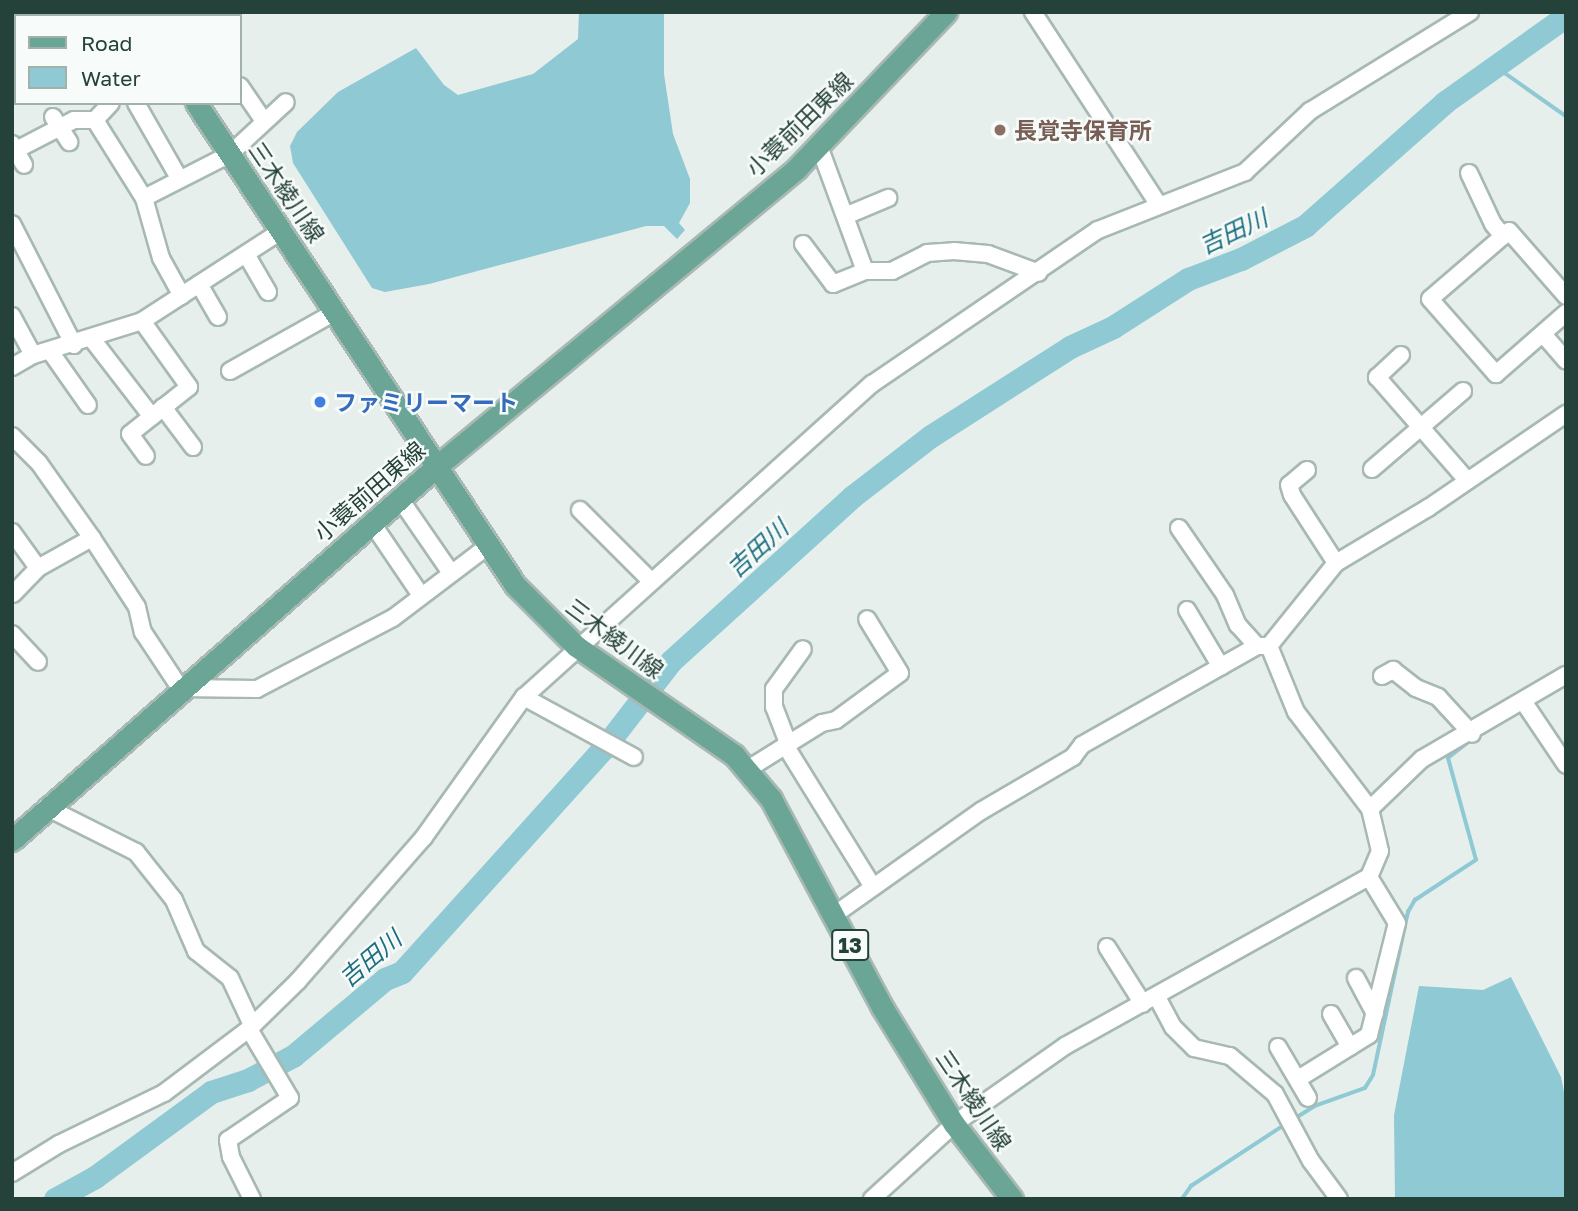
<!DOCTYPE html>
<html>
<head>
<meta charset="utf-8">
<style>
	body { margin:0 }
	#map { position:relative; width:1578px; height:1211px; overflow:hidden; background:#e6efeb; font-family:"Golos Text","Noto Sans JP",sans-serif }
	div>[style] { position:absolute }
	.water>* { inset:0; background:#8ec9d4 }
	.stream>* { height:3.5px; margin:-1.75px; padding:0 1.75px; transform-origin:1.75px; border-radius:1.75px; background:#8ec9d4 }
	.river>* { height:23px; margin:-11.5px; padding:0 11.5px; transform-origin:11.5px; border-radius:11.5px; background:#8ec9d4 }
	.roads { filter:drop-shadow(2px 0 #a8b8b2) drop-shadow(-2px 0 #a8b8b2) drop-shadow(0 2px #a8b8b2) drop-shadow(0 -2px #a8b8b2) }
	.street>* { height:16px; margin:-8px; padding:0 8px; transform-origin:8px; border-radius:8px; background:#fff }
	.primary>* { height:21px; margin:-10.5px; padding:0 10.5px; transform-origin:10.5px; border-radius:10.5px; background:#6aa596 }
	.dots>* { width:19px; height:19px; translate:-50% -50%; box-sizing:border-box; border:4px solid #f7fbf9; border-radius:50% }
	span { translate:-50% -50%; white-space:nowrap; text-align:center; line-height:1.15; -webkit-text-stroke:5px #f7fbf9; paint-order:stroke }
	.shield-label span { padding:2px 5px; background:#f7fbf9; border:2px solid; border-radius:5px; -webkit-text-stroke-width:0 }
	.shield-label { font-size:21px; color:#24423a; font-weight:700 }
	.street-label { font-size:23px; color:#24423a }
	.education-label { font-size:23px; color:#785e54; font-weight:700 }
	.left { translate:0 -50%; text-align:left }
	.shop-label { font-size:23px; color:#366cbe; font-weight:700 }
	.water-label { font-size:24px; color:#1c6f80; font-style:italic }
	.frame { position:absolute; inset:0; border:14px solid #24423a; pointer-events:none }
	.legend { position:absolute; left:14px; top:14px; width:228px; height:91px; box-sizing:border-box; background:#f7fbf9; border:2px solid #a3b1ad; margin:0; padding:9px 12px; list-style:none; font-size:21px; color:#24423a }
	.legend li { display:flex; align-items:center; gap:14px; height:35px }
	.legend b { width:35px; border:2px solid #a3b1ad }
</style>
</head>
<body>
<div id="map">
	<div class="water">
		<i style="clip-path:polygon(579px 12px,664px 12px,664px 74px,673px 134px,690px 179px,690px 203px,679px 223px,685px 230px,677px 239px,664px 226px,646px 226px,429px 284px,385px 292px,372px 288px,293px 163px,290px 146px,297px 132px,338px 92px,416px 48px,444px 85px,458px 95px,533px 74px,578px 39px)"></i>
		<i style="clip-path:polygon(1511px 977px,1561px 1077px,1566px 1102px,1566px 1199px,1395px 1199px,1394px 1115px,1419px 986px,1483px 990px)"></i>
	</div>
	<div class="stream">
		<i style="left:1495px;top:66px;width:87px;rotate:35.2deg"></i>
		<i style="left:1478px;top:736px;width:50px;rotate:-31.2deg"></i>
		<i style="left:1294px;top:1119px;width:25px;rotate:-32deg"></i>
		<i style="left:1315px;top:1106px;width:53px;rotate:-19.8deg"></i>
		<i style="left:1365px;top:1088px;width:15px;rotate:-58deg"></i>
		<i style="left:1373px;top:1075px;width:167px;rotate:-77.9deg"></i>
		<i style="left:1408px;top:912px;width:14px;rotate:-60deg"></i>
		<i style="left:1415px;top:900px;width:73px;rotate:-33.3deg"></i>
		<i style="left:1476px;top:860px;width:106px;rotate:-105.4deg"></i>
		<i style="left:1448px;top:758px;width:29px;rotate:-38deg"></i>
		<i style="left:1182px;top:1199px;width:16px;rotate:-55deg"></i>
		<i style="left:1191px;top:1186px;width:108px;rotate:-33.2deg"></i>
	</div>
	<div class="river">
		<i style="left:55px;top:1199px;width:46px;rotate:-28.8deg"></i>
		<i style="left:95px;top:1177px;width:144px;rotate:-36.2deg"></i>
		<i style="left:211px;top:1092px;width:39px;rotate:-18deg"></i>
		<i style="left:248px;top:1080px;width:51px;rotate:-28.1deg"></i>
		<i style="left:293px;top:1056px;width:120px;rotate:-39.9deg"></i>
		<i style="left:385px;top:979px;width:18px;rotate:-22deg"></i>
		<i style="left:402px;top:972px;width:300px;rotate:-48deg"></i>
		<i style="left:603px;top:749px;width:111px;rotate:-52.3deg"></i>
		<i style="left:671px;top:661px;width:246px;rotate:-42.2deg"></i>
		<i style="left:853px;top:496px;width:98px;rotate:-37.6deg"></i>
		<i style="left:931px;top:436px;width:165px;rotate:-32.6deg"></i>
		<i style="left:1070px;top:347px;width:47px;rotate:-24.9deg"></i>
		<i style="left:1113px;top:327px;width:89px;rotate:-32.6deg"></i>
		<i style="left:1188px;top:279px;width:57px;rotate:-20.7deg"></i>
		<i style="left:1241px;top:259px;width:72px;rotate:-27.3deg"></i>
		<i style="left:1305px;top:226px;width:187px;rotate:-41.5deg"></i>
		<i style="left:1445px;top:102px;width:148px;rotate:-35.4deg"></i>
	</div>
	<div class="roads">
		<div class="street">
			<i style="left:67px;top:12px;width:4px;rotate:63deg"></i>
			<i style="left:1033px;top:12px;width:230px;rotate:56.9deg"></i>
			<i style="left:12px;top:16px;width:8px;rotate:-30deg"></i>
			<i style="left:240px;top:86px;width:42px;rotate:55.6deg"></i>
			<i style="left:136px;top:103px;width:86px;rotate:60.2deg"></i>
			<i style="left:53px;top:117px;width:30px;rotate:57deg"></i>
			<i style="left:95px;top:120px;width:92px;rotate:57.9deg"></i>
			<i style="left:144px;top:198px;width:62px;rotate:74.2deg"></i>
			<i style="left:161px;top:258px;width:43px;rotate:61.1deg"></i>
			<i style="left:12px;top:144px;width:24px;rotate:60deg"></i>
			<i style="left:819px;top:146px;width:133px;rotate:69.8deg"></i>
			<i style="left:16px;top:150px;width:65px;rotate:-27.3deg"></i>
			<i style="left:74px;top:120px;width:21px"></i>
			<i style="left:95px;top:120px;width:23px;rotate:-47deg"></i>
			<i style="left:1469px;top:173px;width:56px;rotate:64.8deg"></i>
			<i style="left:1493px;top:224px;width:16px;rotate:50deg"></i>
			<i style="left:144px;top:198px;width:97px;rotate:-27.1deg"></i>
			<i style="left:230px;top:154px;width:76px;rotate:-42.9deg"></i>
			<i style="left:845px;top:216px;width:47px;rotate:-22.7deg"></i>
			<i style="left:12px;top:224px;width:136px;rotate:62.9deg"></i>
			<i style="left:803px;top:244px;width:50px;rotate:53.1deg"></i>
			<i style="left:833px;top:284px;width:35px;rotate:-22deg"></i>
			<i style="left:865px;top:271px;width:27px"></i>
			<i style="left:892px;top:271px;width:39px;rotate:-27deg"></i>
			<i style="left:927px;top:253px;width:27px;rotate:-4deg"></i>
			<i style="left:954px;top:251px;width:34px;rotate:5deg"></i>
			<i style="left:988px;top:254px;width:54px;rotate:20.4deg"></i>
			<i style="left:246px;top:254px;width:44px;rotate:59.9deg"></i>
			<i style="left:199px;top:284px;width:38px;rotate:60deg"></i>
			<i style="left:1566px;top:296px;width:86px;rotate:-131.2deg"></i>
			<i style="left:1509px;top:231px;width:104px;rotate:139.3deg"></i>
			<i style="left:1430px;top:299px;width:100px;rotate:48.7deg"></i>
			<i style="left:1496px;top:374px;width:93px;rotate:-41.1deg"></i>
			<i style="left:12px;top:316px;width:44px;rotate:61.7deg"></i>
			<i style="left:142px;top:321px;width:81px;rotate:54.5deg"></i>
			<i style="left:189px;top:387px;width:75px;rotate:141.5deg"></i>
			<i style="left:130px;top:434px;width:27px;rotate:54deg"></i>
			<i style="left:1543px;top:334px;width:35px;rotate:49deg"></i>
			<i style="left:92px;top:339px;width:98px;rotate:52.4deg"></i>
			<i style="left:50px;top:351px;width:66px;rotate:54.9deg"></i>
			<i style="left:1401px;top:355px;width:33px;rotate:137deg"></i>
			<i style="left:1377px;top:377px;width:137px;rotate:48.9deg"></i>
			<i style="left:12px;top:367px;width:24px;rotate:-30deg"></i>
			<i style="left:33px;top:355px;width:114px;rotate:-17.3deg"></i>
			<i style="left:142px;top:321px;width:166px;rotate:-32.9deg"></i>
			<i style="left:230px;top:371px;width:120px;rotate:-29.3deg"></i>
			<i style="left:163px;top:407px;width:50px;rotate:53.1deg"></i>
			<i style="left:12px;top:436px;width:38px;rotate:45deg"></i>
			<i style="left:39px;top:463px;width:92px;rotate:54.8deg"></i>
			<i style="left:92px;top:538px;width:82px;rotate:56.9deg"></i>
			<i style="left:137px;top:607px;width:26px;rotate:77deg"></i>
			<i style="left:143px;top:632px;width:67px;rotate:56.5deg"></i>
			<i style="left:180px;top:688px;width:77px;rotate:0.7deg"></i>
			<i style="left:257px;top:689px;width:153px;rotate:-27.6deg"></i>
			<i style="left:393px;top:618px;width:121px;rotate:-37.2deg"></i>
			<i style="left:1372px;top:469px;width:120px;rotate:-40.6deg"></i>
			<i style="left:1307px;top:470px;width:23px;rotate:140deg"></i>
			<i style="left:1289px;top:485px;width:10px;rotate:73deg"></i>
			<i style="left:1292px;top:495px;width:81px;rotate:57.1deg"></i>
			<i style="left:400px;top:499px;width:90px;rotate:55.4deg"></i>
			<i style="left:580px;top:510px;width:100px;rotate:45deg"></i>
			<i style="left:372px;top:523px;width:86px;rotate:55.9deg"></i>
			<i style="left:1179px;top:528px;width:81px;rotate:55.5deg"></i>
			<i style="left:1225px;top:595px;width:33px;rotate:67deg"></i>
			<i style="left:1238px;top:625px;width:28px;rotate:48deg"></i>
			<i style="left:12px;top:532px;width:44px;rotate:54.2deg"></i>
			<i style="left:13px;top:594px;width:36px;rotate:-46deg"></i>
			<i style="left:38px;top:568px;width:62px;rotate:-29.1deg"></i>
			<i style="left:1187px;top:610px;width:66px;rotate:59.2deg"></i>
			<i style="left:12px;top:634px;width:38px;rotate:47deg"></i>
			<i style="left:1269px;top:646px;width:107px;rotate:-51.1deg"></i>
			<i style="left:1336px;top:563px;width:107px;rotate:-30.9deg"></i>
			<i style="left:1428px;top:508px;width:167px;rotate:-34.3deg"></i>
			<i style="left:1382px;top:676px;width:13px;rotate:-29deg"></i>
			<i style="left:1393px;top:670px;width:29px;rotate:38deg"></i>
			<i style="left:1416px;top:688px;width:24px;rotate:22deg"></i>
			<i style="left:1438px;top:697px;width:50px;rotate:47.4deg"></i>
			<i style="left:524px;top:697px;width:125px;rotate:28.6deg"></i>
			<i style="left:1523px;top:701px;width:77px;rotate:56.1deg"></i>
			<i style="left:788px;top:743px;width:39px;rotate:-111deg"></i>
			<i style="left:774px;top:707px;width:18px;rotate:-90deg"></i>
			<i style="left:774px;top:689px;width:49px;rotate:-54.1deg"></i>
			<i style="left:785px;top:745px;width:167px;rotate:58.2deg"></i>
			<i style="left:748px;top:769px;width:87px;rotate:-31.9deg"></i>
			<i style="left:822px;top:723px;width:14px;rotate:-12deg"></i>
			<i style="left:836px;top:720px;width:79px;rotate:-36.3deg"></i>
			<i style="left:900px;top:673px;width:63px;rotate:-121.4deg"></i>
			<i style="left:46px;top:807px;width:101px;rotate:26.6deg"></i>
			<i style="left:136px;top:852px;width:61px;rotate:51.6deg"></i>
			<i style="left:174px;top:900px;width:56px;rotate:66.7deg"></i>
			<i style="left:196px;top:951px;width:43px;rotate:38.5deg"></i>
			<i style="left:230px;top:978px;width:52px;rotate:64.9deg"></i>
			<i style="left:1370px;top:809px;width:72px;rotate:-43.9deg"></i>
			<i style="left:1422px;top:759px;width:167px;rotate:-30.3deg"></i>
			<i style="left:834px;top:915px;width:180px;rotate:-35.3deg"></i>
			<i style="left:981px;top:811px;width:107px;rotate:-30.4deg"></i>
			<i style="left:1073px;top:757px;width:15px;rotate:-53deg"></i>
			<i style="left:1082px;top:745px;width:201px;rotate:-29.5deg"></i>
			<i style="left:1257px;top:646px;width:12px"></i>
			<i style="left:1107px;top:947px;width:67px;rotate:57.7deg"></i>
			<i style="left:1356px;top:978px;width:40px;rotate:62deg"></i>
			<i style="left:1157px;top:997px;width:34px;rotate:62deg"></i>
			<i style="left:1173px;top:1027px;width:30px;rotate:45deg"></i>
			<i style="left:1194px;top:1048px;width:37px;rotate:13deg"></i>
			<i style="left:1230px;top:1056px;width:59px;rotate:40.2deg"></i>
			<i style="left:1275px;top:1094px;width:76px;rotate:61.8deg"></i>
			<i style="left:1311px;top:1161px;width:47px;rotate:53.6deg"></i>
			<i style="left:1331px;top:1014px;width:38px;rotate:60deg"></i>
			<i style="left:249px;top:1029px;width:80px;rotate:59.3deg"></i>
			<i style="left:290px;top:1098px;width:75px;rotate:145.9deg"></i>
			<i style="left:228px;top:1140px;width:17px;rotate:80deg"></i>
			<i style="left:231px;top:1157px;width:47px;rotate:63.4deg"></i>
			<i style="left:1278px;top:1047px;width:59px;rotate:59.5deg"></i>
			<i style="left:1298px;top:1079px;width:84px;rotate:-31.8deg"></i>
			<i style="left:1369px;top:1035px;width:115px;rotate:-76deg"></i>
			<i style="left:1397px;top:923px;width:54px;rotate:-121.3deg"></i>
			<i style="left:12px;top:1173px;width:55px;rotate:-31.7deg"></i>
			<i style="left:59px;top:1144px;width:117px;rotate:-25.9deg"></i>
			<i style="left:164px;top:1093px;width:106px;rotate:-37deg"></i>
			<i style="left:249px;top:1029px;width:69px;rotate:-44.4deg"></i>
			<i style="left:298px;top:981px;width:191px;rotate:-48.8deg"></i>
			<i style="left:424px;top:837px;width:172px;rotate:-54.5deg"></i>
			<i style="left:524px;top:697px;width:468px;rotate:-42deg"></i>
			<i style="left:872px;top:384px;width:273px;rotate:-34.3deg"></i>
			<i style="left:1098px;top:230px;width:158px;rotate:-21.5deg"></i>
			<i style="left:1245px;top:172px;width:89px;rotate:-43.2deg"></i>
			<i style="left:1310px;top:111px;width:188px;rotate:-31.7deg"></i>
			<i style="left:872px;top:1199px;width:111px;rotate:-42.4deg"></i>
			<i style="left:954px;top:1124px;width:136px;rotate:-35.1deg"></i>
			<i style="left:1065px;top:1046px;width:348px;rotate:-29.1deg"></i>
			<i style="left:1369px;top:877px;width:28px;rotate:-67deg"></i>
			<i style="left:1380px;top:851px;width:43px;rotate:-103.4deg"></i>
			<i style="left:1370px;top:809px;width:122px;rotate:-127.3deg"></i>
			<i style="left:1296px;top:712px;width:71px;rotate:-112.2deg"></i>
		</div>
		<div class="primary">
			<i style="left:136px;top:12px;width:4px;rotate:63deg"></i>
			<i style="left:196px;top:103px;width:578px;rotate:56.5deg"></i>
			<i style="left:515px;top:585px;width:86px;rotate:45deg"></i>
			<i style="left:576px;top:646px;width:192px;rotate:34.6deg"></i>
			<i style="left:734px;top:755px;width:57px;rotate:49.9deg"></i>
			<i style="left:771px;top:799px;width:236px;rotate:61.9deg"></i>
			<i style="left:882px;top:1007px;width:137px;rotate:58.4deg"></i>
			<i style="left:954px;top:1124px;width:95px;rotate:52.3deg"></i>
			<i style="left:12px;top:840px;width:565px;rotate:-41.34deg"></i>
			<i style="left:436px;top:467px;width:469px;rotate:-39.6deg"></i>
			<i style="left:797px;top:168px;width:216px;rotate:-46.3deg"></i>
		</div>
	</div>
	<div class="dots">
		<i style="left:1000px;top:130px;background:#8d6e63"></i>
		<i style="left:320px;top:402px;background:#3f7fe0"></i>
	</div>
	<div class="shield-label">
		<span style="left:850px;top:945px">13</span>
	</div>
	<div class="street-label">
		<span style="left:799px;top:124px;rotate:-44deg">小蓑前田東線</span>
		<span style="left:287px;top:192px;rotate:56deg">三木綾川線</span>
		<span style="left:369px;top:491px;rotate:-41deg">小蓑前田東線</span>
		<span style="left:615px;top:638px;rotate:37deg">三木綾川線</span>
		<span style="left:974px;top:1100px;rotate:56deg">三木綾川線</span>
	</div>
	<div class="education-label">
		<span class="left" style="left:1014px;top:130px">長覚寺保育所</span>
	</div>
	<div class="shop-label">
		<span class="left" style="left:334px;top:402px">ファミリーマート</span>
	</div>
	<div class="water-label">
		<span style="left:1233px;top:231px;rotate:-25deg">吉田川</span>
		<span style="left:757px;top:548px;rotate:-42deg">吉田川</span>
		<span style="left:370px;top:958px;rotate:-40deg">吉田川</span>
	</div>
	<div class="frame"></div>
	<ul class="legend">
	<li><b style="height:9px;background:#6aa596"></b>Road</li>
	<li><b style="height:19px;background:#8ec9d4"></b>Water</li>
	</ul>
</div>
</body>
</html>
